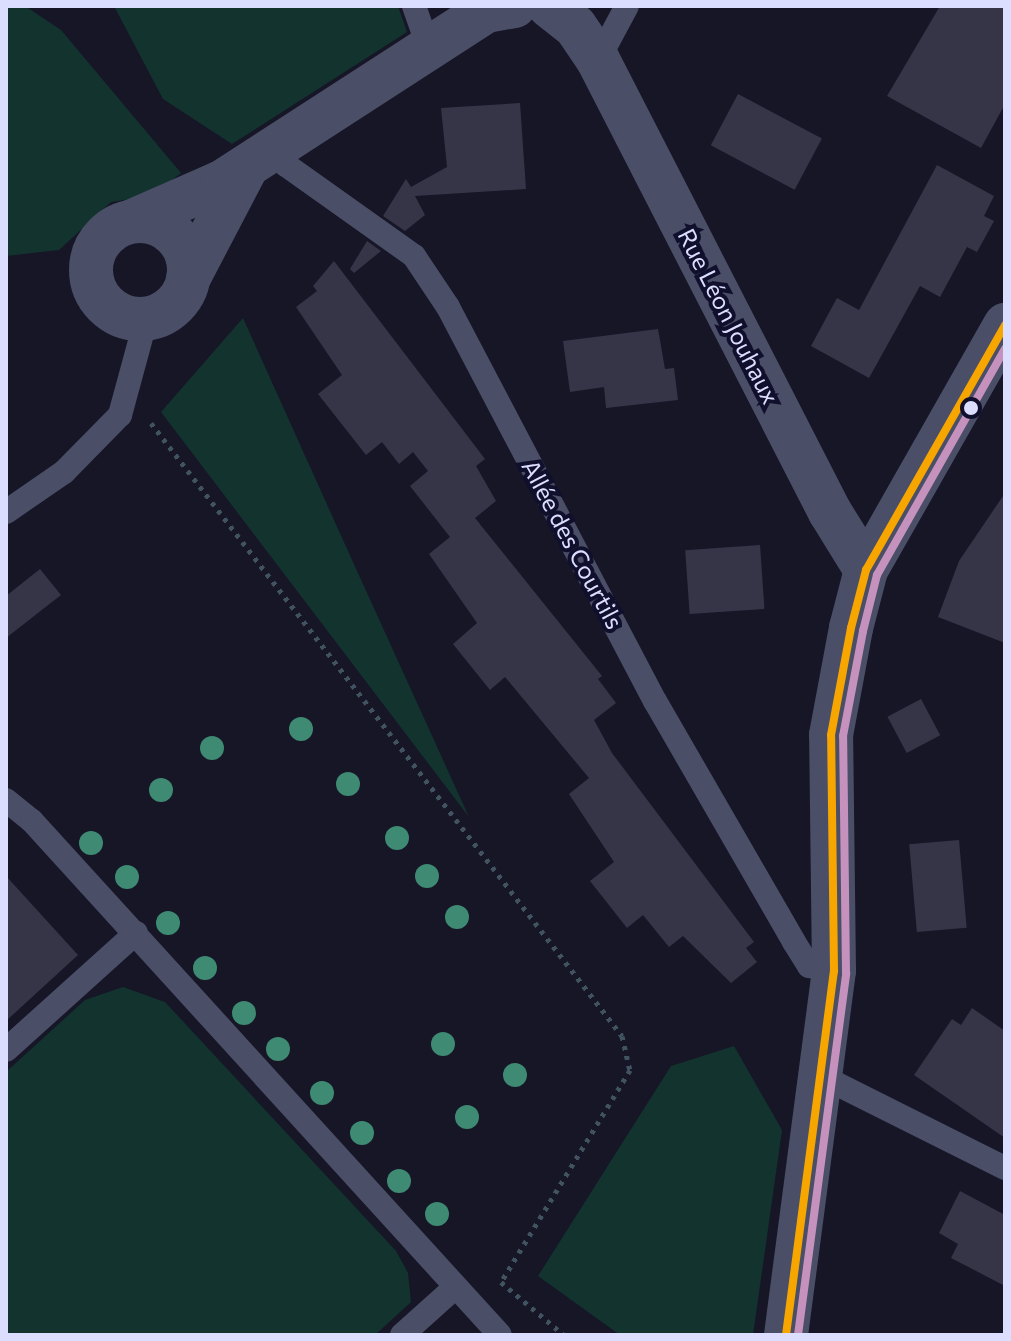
<!DOCTYPE html>
<html>
<head>
<meta charset="utf-8">
<style>
	body { margin:0 }
	#map { position:relative; width:1011px; height:1341px; overflow:hidden; background:#161627; font-family:Commissioner,sans-serif }
	div>[style] { position:absolute }
	.green>* { inset:0; background:#13332f }
	.building>* { inset:0; background:#363548; transform-origin:0 0 }
	.path>* { height:5px; margin-top:-2.5px; transform-origin:0; background:repeating-linear-gradient(90deg,#415360 0 4px,transparent 0 10px) }
	.lane>* { height:24px; margin:-12px; padding:0 12px; transform-origin:12px; border-radius:12px; background:#4b4e67 }
	.street>* { height:44px; margin:-22px; padding:0 22px; transform-origin:22px; border-radius:22px; background:#4b4e67 }
	.street>.ring { margin:-22px; padding:0; box-sizing:content-box; background:none; border:44px solid #4b4e67; border-radius:50% }
	.bus-1>* { height:8px; margin:-4px; padding:0 4px; transform-origin:4px; border-radius:4px; background:#f7a600 }
	.bus-2>* { height:8px; margin:-4px; padding:0 4px; transform-origin:4px; border-radius:4px; background:#c592be }
	.trees>* { width:24px; height:24px; margin:-12px; border-radius:50%; background:#3e8a72 }
	.dots>* { width:22px; height:22px; translate:-50% -50%; box-sizing:border-box; border:4px solid #10102d; border-radius:50% }
	span { translate:-50% -50%; white-space:nowrap; text-align:center; line-height:1.15; -webkit-text-stroke:8px #10102d; paint-order:stroke }
	.street-label { font-size:24px; color:#dcdeff }
	.frame { position:absolute; inset:0; border:8px solid #dcdeff; pointer-events:none }
</style>
</head>
<body>
<div id="map">
	<div class="green">
		<i style="clip-path:polygon(6px 6px,25px 6px,61px 30px,181px 173px,151px 196px,111px 202px,59px 250px,6px 256px)"></i>
		<i style="clip-path:polygon(114px 6px,398px 6px,407px 32px,232px 144px,163px 99px)"></i>
		<i style="clip-path:polygon(243px 318px,352px 560px,469px 817px,161px 412px)"></i>
		<i style="clip-path:polygon(123px 987px,165px 1002px,396px 1251px,408px 1273px,411px 1302px,375px 1335px,6px 1335px,6px 1072px,85px 1000px)"></i>
		<i style="clip-path:polygon(734px 1046px,782px 1130px,753px 1335px,620px 1335px,538px 1276px,671px 1066px)"></i>
	</div>
	<div class="building">
		<i style="clip-path:polygon(940px 6px,1005px 6px,1005px 104px,981px 148px,887px 96px)"></i>
		<i style="left:738px;top:94px;width:95px;height:58px;rotate:28deg"></i>
		<i style="clip-path:polygon(520px 103px,526px 189px,415px 196px,425px 215px,405px 231px,383px 216px,406px 179px,411px 187px,447px 167px,441px 108px)"></i>
		<i style="clip-path:polygon(937px 165px,994px 196px,984px 216px,994px 221px,977px 252px,967px 247px,940px 297px,920px 286px,869px 378px,811px 346px,837px 298px,859px 310px)"></i>
		<i style="clip-path:polygon(367px 241px,381px 251px,354px 273px,350px 269px)"></i>
		<i style="clip-path:polygon(334px 261px,485px 459px,476px 466px,496px 501px,475px 518px,602px 676px,598px 679px,616px 703px,594px 720px,612px 753px,754px 942px,746px 948px,757px 962px,731px 983px,683px 936px,669px 947px,643px 915px,627px 928px,590px 881px,614px 862px,569px 794px,589px 778px,505px 677px,490px 690px,453px 644px,477px 623px,429px 554px,450px 537px,410px 486px,428px 471px,413px 452px,399px 464px,382px 442px,366px 455px,318px 394px,342px 375px,296px 307px,317px 291px,313px 286px)"></i>
		<i style="clip-path:polygon(658px 329px,665px 369px,674px 368px,678px 400px,606px 408px,604px 387px,570px 392px,563px 341px)"></i>
		<i style="clip-path:polygon(1005px 493px,1005px 643px,938px 617px,959px 561px)"></i>
		<i style="left:760px;top:545px;width:64px;height:75px;rotate:86deg"></i>
		<i style="clip-path:polygon(40px 569px,61px 595px,6px 638px,6px 596px)"></i>
		<i style="left:921px;top:699px;width:41px;height:38px;rotate:62deg"></i>
		<i style="left:959px;top:840px;width:88px;height:50px;rotate:85deg"></i>
		<i style="clip-path:polygon(6px 876px,78px 955px,6px 1021px)"></i>
		<i style="clip-path:polygon(972px 1008px,1005px 1031px,1005px 1138px,914px 1075px,952px 1019px,961px 1025px)"></i>
		<i style="clip-path:polygon(960px 1191px,1005px 1215px,1005px 1286px,951px 1258px,958px 1244px,939px 1233px)"></i>
	</div>
	<div class="path">
		<i style="left:151px;top:423px;width:773px;rotate:52.46deg"></i>
		<i style="left:622px;top:1036px;width:35px;rotate:77deg"></i>
		<i style="left:630px;top:1070px;width:248px;rotate:121.3deg"></i>
		<i style="left:501px;top:1282px;width:82px;rotate:40.1deg"></i>
	</div>
	<div class="lane">
		<i style="left:414px;top:6px;width:42px;rotate:70.7deg"></i>
		<i style="left:598px;top:60px;width:61px;rotate:-61.8deg"></i>
		<i style="left:273px;top:148px;width:21px;rotate:53deg"></i>
		<i style="left:286px;top:165px;width:157px;rotate:35.4deg"></i>
		<i style="left:414px;top:256px;width:61px;rotate:56.3deg"></i>
		<i style="left:448px;top:307px;width:445px;rotate:62.3deg"></i>
		<i style="left:655px;top:701px;width:278px;rotate:60deg"></i>
		<i style="left:794px;top:942px;width:28px;rotate:58deg"></i>
		<i style="left:809px;top:966px;width:25px;rotate:11deg"></i>
		<i style="left:6px;top:512px;width:70px;rotate:-34.6deg"></i>
		<i style="left:64px;top:472px;width:80px;rotate:-45.5deg"></i>
		<i style="left:120px;top:415px;width:99px;rotate:-74.8deg"></i>
		<i style="left:6px;top:800px;width:33px;rotate:39deg"></i>
		<i style="left:32px;top:821px;width:695px;rotate:47.68deg"></i>
		<i style="left:6px;top:1050px;width:175px;rotate:-42deg"></i>
		<i style="left:819px;top:1075px;width:208px;rotate:26.6deg"></i>
		<i style="left:402px;top:1335px;width:69px;rotate:-42deg"></i>
	</div>
	<div class="street">
		<i style="left:549px;top:6px;width:33px;rotate:38deg"></i>
		<i style="left:575px;top:26px;width:41px;rotate:55.9deg"></i>
		<i style="left:598px;top:60px;width:508px;rotate:62.83deg"></i>
		<i style="left:830px;top:512px;width:68px;rotate:58.2deg"></i>
		<i style="left:133px;top:221px;width:97px;rotate:-23.7deg"></i>
		<i style="left:222px;top:182px;width:315px;rotate:-32.9deg"></i>
		<i style="left:486px;top:11px;width:29px;rotate:-10deg"></i>
		<i class="ring" style="left:91px;top:221px;width:54px;height:54px"></i>
		<i style="left:188px;top:279px;width:127px;rotate:-62.4deg"></i>
		<i style="left:786px;top:1335px;width:367px;rotate:-82.5deg"></i>
		<i style="left:834px;top:971px;width:236px;rotate:-90.7deg"></i>
		<i style="left:831px;top:735px;width:109px;rotate:-79.4deg"></i>
		<i style="left:851px;top:628px;width:60px;rotate:-75.5deg"></i>
		<i style="left:866px;top:570px;width:282px;rotate:-60.4deg"></i>
	</div>
	<div class="bus-1">
		<i style="left:786px;top:1335px;width:367px;rotate:-82.5deg"></i>
		<i style="left:834px;top:971px;width:236px;rotate:-90.7deg"></i>
		<i style="left:831px;top:735px;width:109px;rotate:-79.4deg"></i>
		<i style="left:851px;top:628px;width:60px;rotate:-75.5deg"></i>
		<i style="left:866px;top:570px;width:282px;rotate:-60.4deg"></i>
	</div>
	<div class="bus-2">
		<i style="left:798px;top:1335px;width:365px;rotate:-82.4deg"></i>
		<i style="left:846px;top:973px;width:237px;rotate:-90.7deg"></i>
		<i style="left:843px;top:736px;width:107px;rotate:-79.2deg"></i>
		<i style="left:863px;top:631px;width:58px;rotate:-76deg"></i>
		<i style="left:877px;top:575px;width:260px;rotate:-60.5deg"></i>
	</div>
	<div class="trees">
		<i style="left:301px;top:729px"></i>
		<i style="left:212px;top:748px"></i>
		<i style="left:348px;top:784px"></i>
		<i style="left:161px;top:790px"></i>
		<i style="left:397px;top:838px"></i>
		<i style="left:91px;top:843px"></i>
		<i style="left:427px;top:876px"></i>
		<i style="left:127px;top:877px"></i>
		<i style="left:457px;top:917px"></i>
		<i style="left:168px;top:923px"></i>
		<i style="left:205px;top:968px"></i>
		<i style="left:244px;top:1013px"></i>
		<i style="left:443px;top:1044px"></i>
		<i style="left:278px;top:1049px"></i>
		<i style="left:515px;top:1075px"></i>
		<i style="left:322px;top:1093px"></i>
		<i style="left:467px;top:1117px"></i>
		<i style="left:362px;top:1133px"></i>
		<i style="left:399px;top:1181px"></i>
		<i style="left:437px;top:1214px"></i>
	</div>
	<div class="dots">
		<i style="left:971px;top:408px;background:#dcdeff"></i>
	</div>
	<div class="street-label">
		<span style="left:729px;top:316px;rotate:63deg">Rue Léon Jouhaux</span>
		<span style="left:573px;top:544px;rotate:62deg">Allée des Courtils</span>
	</div>
	<div class="frame"></div>
</div>
</body>
</html>
